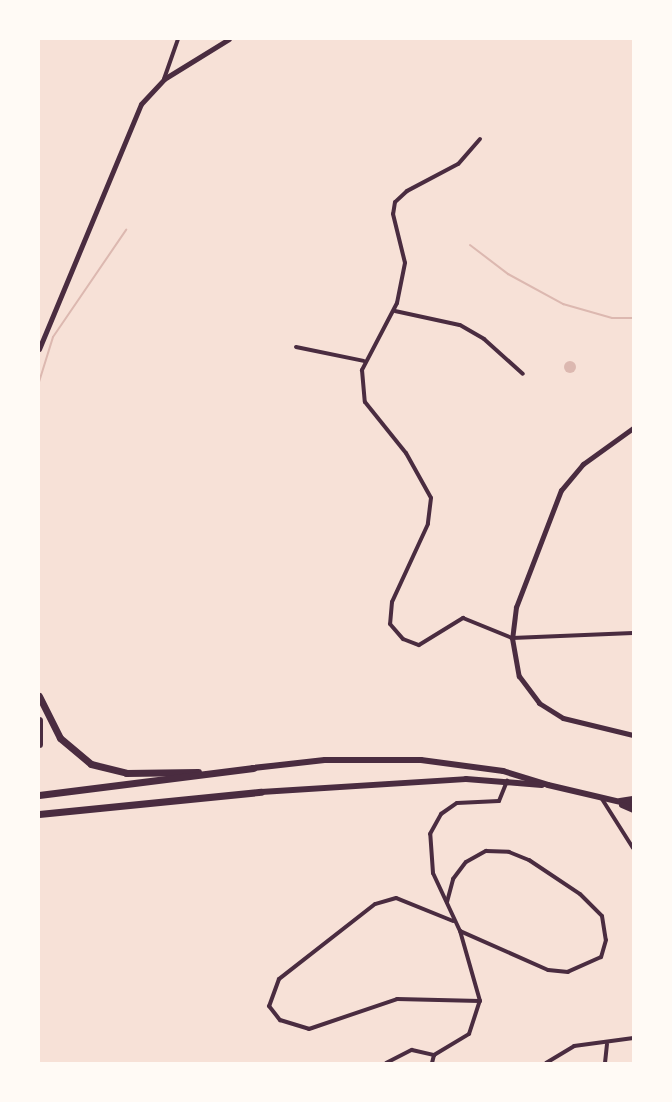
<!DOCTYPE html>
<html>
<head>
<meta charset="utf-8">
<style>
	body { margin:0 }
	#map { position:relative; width:672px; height:1102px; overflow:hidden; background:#f7e1d7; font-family:Bitter,serif }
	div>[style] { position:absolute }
	.water>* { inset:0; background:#dcb8b0 }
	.round { border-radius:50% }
	.stream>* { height:2px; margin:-1px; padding:0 1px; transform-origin:1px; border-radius:1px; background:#dcb8b0 }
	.minor>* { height:4px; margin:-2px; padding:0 2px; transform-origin:2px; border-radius:2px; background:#4a2c40 }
	.tertiary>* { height:5px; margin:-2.5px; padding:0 2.5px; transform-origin:2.5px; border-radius:2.5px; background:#4a2c40 }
	.primary>* { height:6px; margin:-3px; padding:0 3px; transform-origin:3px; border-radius:3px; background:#4a2c40 }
	.trunk>* { height:6px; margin:-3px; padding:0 3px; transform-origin:3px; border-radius:3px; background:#4a2c40 }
	.motorway>* { height:7px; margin:-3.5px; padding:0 3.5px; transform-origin:3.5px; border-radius:3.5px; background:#4a2c40 }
	span { translate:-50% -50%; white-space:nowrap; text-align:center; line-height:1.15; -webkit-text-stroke:4px #fffaf5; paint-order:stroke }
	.frame { position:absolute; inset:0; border:40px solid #fffaf5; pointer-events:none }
</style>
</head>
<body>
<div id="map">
	<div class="water">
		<i class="round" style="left:564px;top:361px;width:12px;height:12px"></i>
	</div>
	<div class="stream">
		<i style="left:470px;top:245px;width:48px;rotate:37.3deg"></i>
		<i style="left:508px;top:274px;width:63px;rotate:28.6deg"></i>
		<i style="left:563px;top:304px;width:51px;rotate:15.9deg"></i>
		<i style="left:612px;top:318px;width:21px"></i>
		<i style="left:39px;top:382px;width:47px;rotate:-72.7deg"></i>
		<i style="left:53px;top:337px;width:130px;rotate:-55.7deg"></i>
	</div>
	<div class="minor">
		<i style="left:164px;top:79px;width:42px;rotate:-70.7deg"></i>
		<i style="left:480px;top:139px;width:33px;rotate:131deg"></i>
		<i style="left:458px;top:164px;width:58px;rotate:152.1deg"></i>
		<i style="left:407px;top:191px;width:16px;rotate:137deg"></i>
		<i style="left:395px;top:202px;width:12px;rotate:99deg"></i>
		<i style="left:393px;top:214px;width:50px;rotate:76.2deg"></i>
		<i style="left:405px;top:263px;width:41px;rotate:101.3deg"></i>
		<i style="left:397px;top:303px;width:76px;rotate:117.6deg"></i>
		<i style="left:362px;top:370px;width:32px;rotate:85deg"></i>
		<i style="left:365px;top:402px;width:65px;rotate:51.2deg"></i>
		<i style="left:406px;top:453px;width:51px;rotate:60.9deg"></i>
		<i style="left:431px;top:498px;width:26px;rotate:97deg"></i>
		<i style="left:428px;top:524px;width:86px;rotate:114.8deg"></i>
		<i style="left:392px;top:602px;width:22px;rotate:95deg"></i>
		<i style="left:390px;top:624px;width:20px;rotate:49deg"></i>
		<i style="left:403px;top:639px;width:17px;rotate:21deg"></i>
		<i style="left:419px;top:645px;width:52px;rotate:-31.5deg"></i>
		<i style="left:463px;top:618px;width:53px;rotate:22.2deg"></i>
		<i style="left:512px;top:638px;width:121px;rotate:-2.4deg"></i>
		<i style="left:395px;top:311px;width:66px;rotate:12.2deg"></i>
		<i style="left:460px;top:325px;width:28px;rotate:30deg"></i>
		<i style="left:484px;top:339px;width:52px;rotate:41.9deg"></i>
		<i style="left:296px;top:347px;width:69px;rotate:11.6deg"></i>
		<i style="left:602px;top:799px;width:58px;rotate:57.7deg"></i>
		<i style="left:447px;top:902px;width:24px;rotate:-75deg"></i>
		<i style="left:453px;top:879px;width:21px;rotate:-53deg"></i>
		<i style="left:466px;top:862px;width:23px;rotate:-29deg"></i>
		<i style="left:486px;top:851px;width:23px;rotate:2deg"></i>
		<i style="left:509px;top:852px;width:22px;rotate:22deg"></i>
		<i style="left:529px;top:860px;width:61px;rotate:33.7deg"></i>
		<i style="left:580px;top:894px;width:31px;rotate:45deg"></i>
		<i style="left:602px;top:916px;width:24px;rotate:81deg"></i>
		<i style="left:606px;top:940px;width:18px;rotate:106deg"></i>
		<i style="left:601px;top:957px;width:36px;rotate:156deg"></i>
		<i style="left:568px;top:972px;width:20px;rotate:-174deg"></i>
		<i style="left:548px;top:970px;width:96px;rotate:-156.1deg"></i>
		<i style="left:453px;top:921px;width:61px;rotate:-158deg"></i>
		<i style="left:396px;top:898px;width:22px;rotate:164deg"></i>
		<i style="left:375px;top:904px;width:122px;rotate:142deg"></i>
		<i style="left:279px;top:979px;width:29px;rotate:110deg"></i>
		<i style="left:269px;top:1006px;width:18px;rotate:52deg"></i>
		<i style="left:280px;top:1020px;width:30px;rotate:17deg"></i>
		<i style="left:309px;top:1029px;width:93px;rotate:-18.8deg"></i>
		<i style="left:397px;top:999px;width:83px;rotate:1.4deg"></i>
		<i style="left:434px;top:1055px;width:41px;rotate:-31deg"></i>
		<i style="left:469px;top:1034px;width:35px;rotate:-72deg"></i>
		<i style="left:480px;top:1001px;width:73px;rotate:-105.9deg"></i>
		<i style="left:460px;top:931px;width:64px;rotate:-115deg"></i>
		<i style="left:433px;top:873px;width:39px;rotate:-94deg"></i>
		<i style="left:430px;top:834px;width:23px;rotate:-61deg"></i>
		<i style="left:441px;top:814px;width:19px;rotate:-35deg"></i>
		<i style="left:457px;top:803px;width:42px;rotate:-2.7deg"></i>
		<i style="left:499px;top:801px;width:22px;rotate:-68deg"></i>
		<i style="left:386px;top:1063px;width:29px;rotate:-27deg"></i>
		<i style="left:412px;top:1050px;width:23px;rotate:13deg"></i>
		<i style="left:432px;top:1063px;width:8px;rotate:-76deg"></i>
		<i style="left:546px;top:1063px;width:33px;rotate:-31deg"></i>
		<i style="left:574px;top:1046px;width:60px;rotate:-7.7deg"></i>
		<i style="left:605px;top:1063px;width:19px;rotate:-84deg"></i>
	</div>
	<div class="tertiary">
		<i style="left:39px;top:349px;width:265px;rotate:-67.4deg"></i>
		<i style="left:141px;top:104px;width:34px;rotate:-47deg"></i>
		<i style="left:164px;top:79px;width:76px;rotate:-31.6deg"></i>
		<i style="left:633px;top:428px;width:62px;rotate:144.2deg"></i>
		<i style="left:583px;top:464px;width:34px;rotate:130deg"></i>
		<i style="left:561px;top:490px;width:125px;rotate:111deg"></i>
		<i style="left:516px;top:607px;width:31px;rotate:97deg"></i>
		<i style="left:512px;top:638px;width:39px;rotate:80deg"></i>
		<i style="left:519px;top:676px;width:34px;rotate:53deg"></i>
		<i style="left:539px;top:703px;width:28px;rotate:32deg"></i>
		<i style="left:563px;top:718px;width:72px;rotate:13.7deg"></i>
	</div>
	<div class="primary">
		<i style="left:548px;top:785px;width:87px;rotate:13.2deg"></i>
		<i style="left:620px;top:801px;width:13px;rotate:-9deg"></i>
		<i style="left:622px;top:805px;width:12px;rotate:24deg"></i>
	</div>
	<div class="trunk">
		<i style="left:253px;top:768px;width:72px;rotate:-6.3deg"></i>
		<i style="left:325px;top:760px;width:96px"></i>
		<i style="left:421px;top:760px;width:83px;rotate:7.6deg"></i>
		<i style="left:503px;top:771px;width:47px;rotate:17.3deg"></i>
		<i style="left:261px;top:792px;width:205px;rotate:-3.6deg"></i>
		<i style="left:466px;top:779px;width:76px;rotate:4.5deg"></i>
	</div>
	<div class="motorway">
		<i style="left:39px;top:696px;width:47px;rotate:63.4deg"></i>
		<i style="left:60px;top:738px;width:40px;rotate:40deg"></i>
		<i style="left:91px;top:764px;width:36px;rotate:14deg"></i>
		<i style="left:126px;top:773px;width:72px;rotate:-0.8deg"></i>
		<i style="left:39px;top:720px;width:24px;rotate:90deg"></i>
		<i style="left:39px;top:795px;width:216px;rotate:-7.2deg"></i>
		<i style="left:39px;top:814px;width:223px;rotate:-5.7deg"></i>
	</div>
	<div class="frame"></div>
</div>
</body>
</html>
